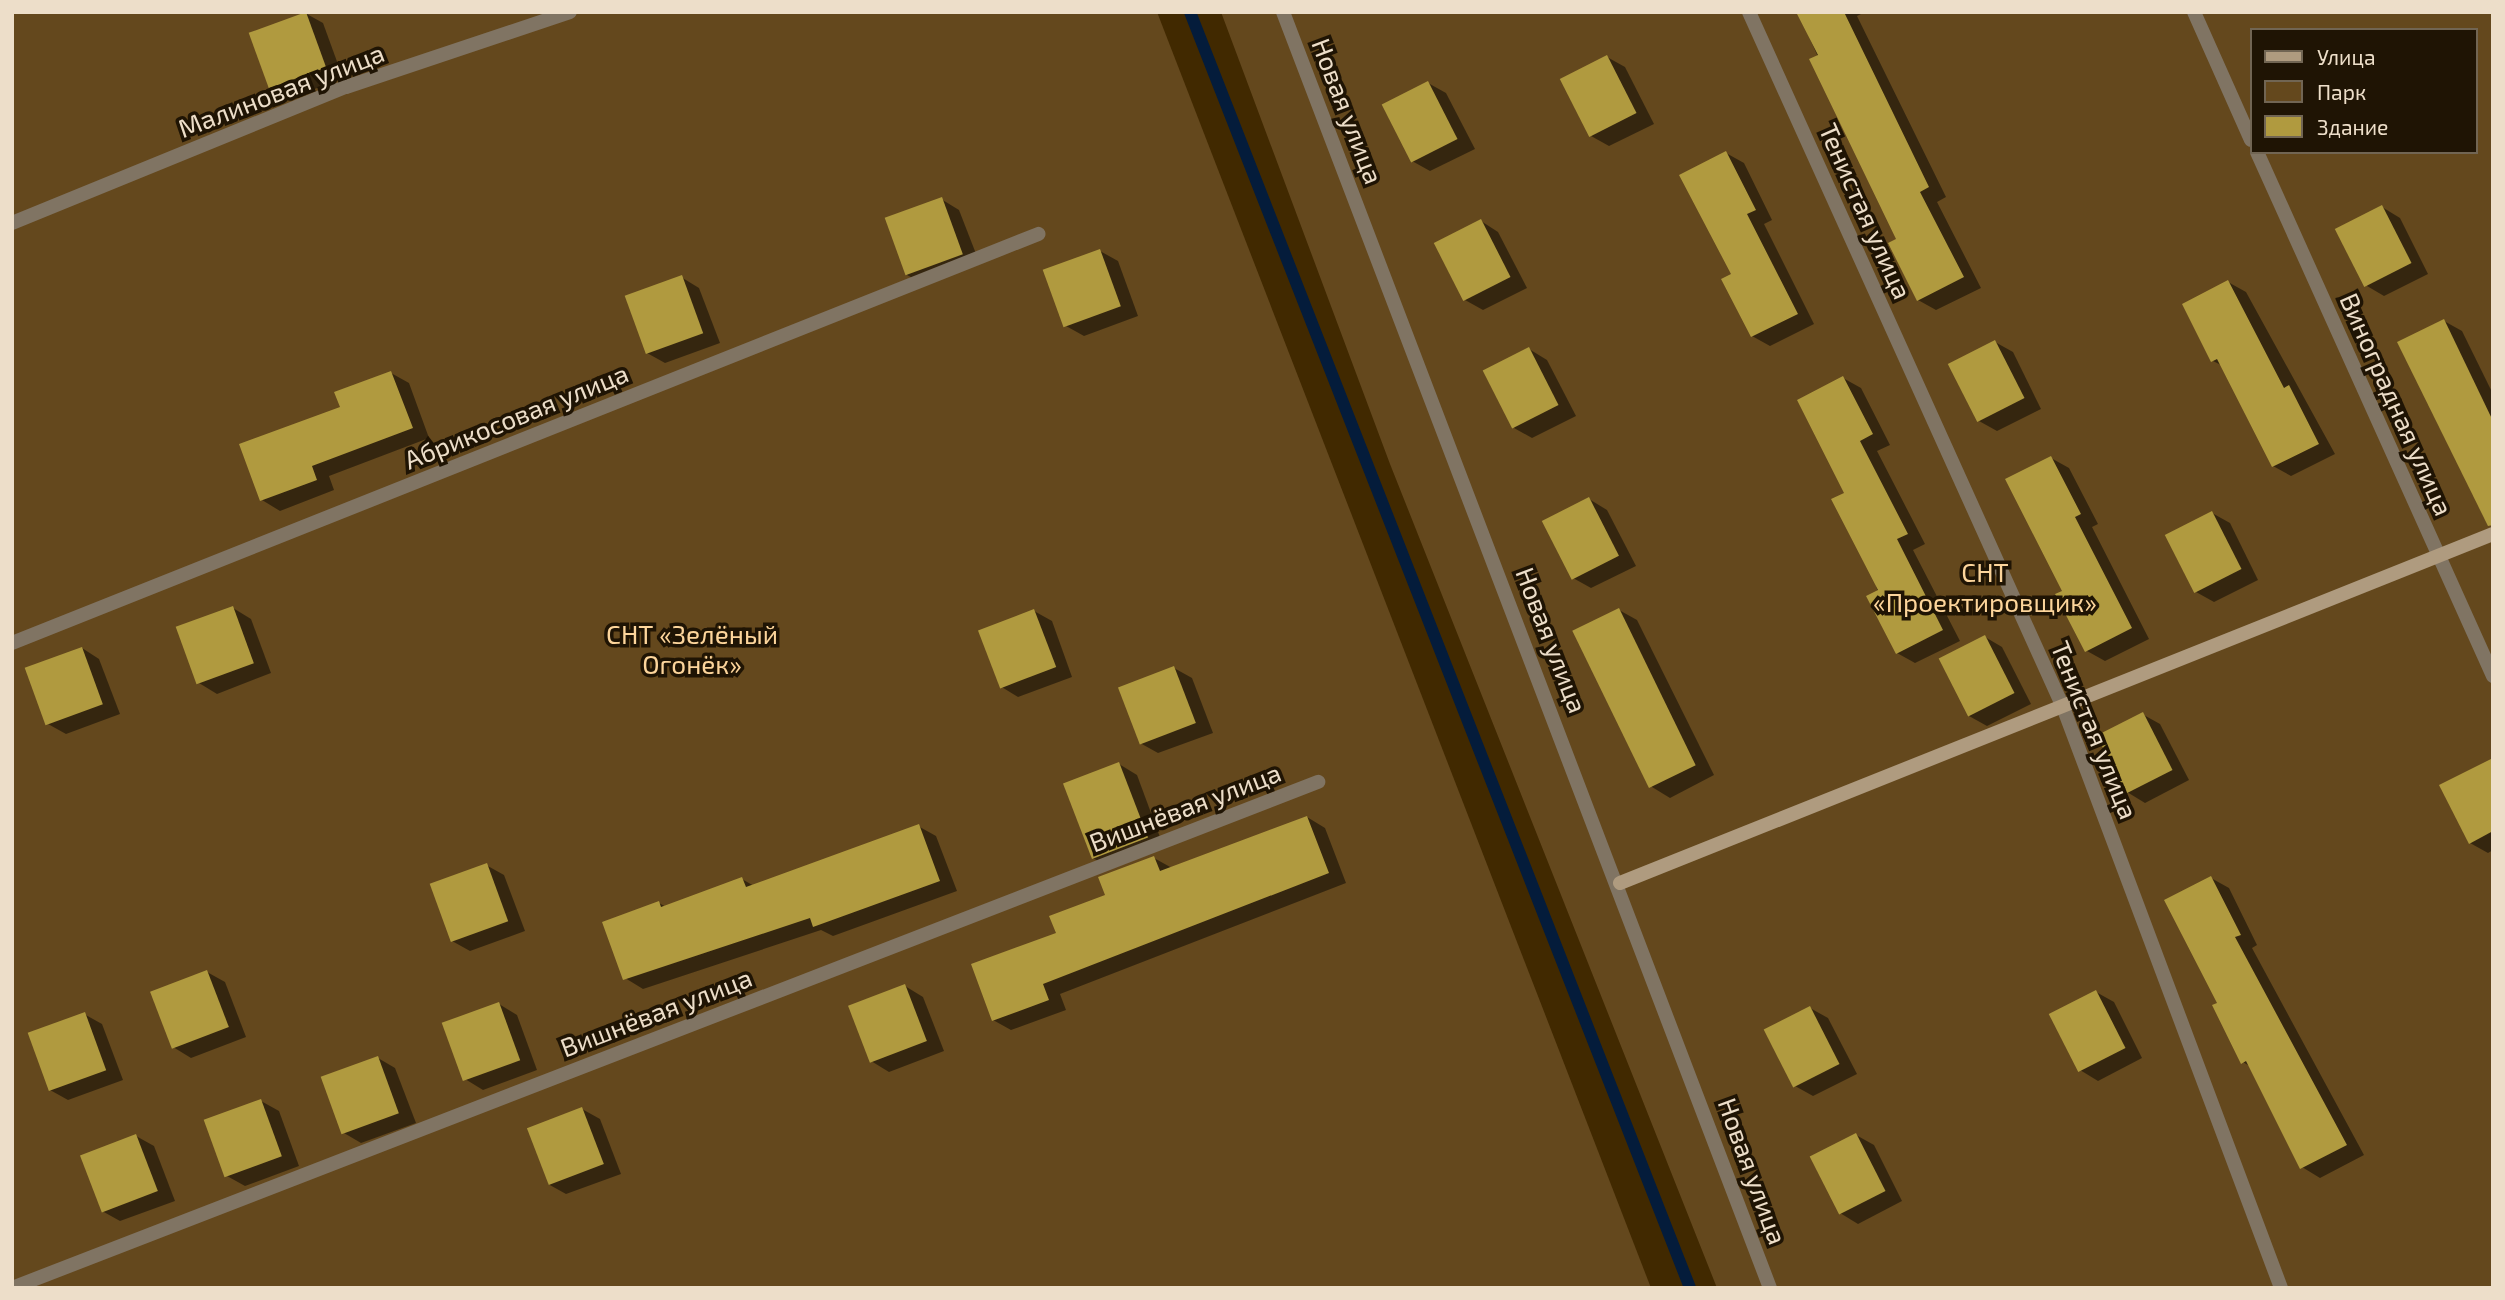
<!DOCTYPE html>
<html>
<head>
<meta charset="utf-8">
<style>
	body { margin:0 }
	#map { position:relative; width:2505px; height:1300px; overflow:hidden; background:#412900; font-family:"Exo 2",sans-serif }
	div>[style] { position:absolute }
	.green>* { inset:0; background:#64481d }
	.shadow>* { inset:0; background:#0007 }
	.stream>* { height:12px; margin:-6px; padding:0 6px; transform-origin:6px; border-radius:6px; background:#041c3b }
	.building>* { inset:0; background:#b09a3f; transform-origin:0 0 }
	.street>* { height:14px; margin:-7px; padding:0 7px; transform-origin:7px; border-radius:7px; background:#807463 }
	.secondary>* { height:14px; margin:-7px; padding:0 7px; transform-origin:7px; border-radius:7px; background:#af9b7f }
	span { translate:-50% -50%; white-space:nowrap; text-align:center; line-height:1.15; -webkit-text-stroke:7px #1f1404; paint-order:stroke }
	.street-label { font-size:26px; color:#eddec9 }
	.park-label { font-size:26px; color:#fdd59b }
	.frame { position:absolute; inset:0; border:14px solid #eddec9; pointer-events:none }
	.legend { position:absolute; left:2250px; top:28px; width:228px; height:126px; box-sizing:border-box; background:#1f1404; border:2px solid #716553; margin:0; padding:9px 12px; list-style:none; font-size:21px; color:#eddec9 }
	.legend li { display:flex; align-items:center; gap:14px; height:35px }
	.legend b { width:35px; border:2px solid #716553 }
</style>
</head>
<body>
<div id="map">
	<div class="green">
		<i style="clip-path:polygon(12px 12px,1157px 12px,1651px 1288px,12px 1288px)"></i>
		<i style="clip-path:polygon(evenodd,1221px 12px,2493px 12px,2493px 1288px,1717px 1288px,1390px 464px,1221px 12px,2251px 30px,2475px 30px,2475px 152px,2251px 152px,2251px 30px)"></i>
	</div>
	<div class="shadow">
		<i style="clip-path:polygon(1798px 12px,1865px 12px,1857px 16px,1946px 197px,1937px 202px,1981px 288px,1936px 310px,1918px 300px,1899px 239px)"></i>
		<i style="clip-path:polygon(305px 13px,323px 23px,343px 78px,289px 99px,271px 88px)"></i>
		<i style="clip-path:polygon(1607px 57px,1625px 67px,1654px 124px,1609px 146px,1591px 136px)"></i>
		<i style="clip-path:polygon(1428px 83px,1446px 93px,1475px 149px,1430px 171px,1412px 161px)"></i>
		<i style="clip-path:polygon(1726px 153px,1744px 163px,1772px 220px,1764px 224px,1814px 324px,1770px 346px,1752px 336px,1733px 275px)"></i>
		<i style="clip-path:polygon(941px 199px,959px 210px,980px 264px,925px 285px,907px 275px)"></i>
		<i style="clip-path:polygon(2382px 207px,2400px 218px,2428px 274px,2384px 296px,2367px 286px)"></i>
		<i style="clip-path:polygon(1481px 221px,1498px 232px,1527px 288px,1483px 310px,1465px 300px)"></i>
		<i style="clip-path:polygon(1100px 251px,1118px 261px,1138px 316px,1084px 336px,1066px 326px)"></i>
		<i style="clip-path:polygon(681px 277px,699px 288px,720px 343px,665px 363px,647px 353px)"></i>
		<i style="clip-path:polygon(2228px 282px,2246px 292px,2335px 454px,2291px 476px,2273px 466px,2223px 366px,2213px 361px)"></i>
		<i style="clip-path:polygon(2444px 321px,2462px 331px,2493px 394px,2493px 503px)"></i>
		<i style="clip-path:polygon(1995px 342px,2013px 352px,2041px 409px,1997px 431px,1979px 421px)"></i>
		<i style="clip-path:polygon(1529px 349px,1547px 360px,1576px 416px,1532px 438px,1514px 428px)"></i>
		<i style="clip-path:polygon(391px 373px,409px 383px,429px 438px,329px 476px,334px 490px,280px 511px,262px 500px,342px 408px)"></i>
		<i style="clip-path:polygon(1843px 378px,1861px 388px,1890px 445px,1877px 451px,1925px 544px,1913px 550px,1960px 641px,1915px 663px,1897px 653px,1847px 493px)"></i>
		<i style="clip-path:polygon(2051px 458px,2069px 468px,2098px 524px,2092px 527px,2149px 639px,2105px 661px,2087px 651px,2064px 591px)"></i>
		<i style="clip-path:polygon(1589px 499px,1607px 510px,1636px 566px,1591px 588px,1573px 578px)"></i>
		<i style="clip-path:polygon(2212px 513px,2230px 523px,2258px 580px,2214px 602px,2196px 592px)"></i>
		<i style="clip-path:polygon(233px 608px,251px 619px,271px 673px,217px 694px,199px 683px)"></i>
		<i style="clip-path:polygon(1619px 610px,1637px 620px,1714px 775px,1670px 798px,1652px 787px)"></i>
		<i style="clip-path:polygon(1034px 611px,1052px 621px,1072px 677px,1018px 697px,1000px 686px)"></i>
		<i style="clip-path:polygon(1985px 637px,2002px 647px,2031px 704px,1987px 726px,1969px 716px)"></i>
		<i style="clip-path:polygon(82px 648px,99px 659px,120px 714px,66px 734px,48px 724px)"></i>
		<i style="clip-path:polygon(1174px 668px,1192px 678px,1213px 733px,1158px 753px,1140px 743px)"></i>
		<i style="clip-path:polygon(2142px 714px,2160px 724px,2189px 780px,2145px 803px,2127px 792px)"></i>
		<i style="clip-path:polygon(1119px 764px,1137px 775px,1164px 848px,1111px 869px,1093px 858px)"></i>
		<i style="clip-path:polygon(2493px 768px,2493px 850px,2488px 853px,2470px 843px)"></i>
		<i style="clip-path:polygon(1307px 817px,1325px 828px,1346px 883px,1060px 994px,1066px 1010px,1011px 1030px,993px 1020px,1058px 934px,1154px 858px,1172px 868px)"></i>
		<i style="clip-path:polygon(918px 826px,936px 836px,957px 891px,833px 936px,821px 930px,643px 989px,625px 978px,659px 903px,666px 907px,742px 879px,754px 886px)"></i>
		<i style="clip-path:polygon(486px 865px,504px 875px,525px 931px,470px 951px,452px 941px)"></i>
		<i style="clip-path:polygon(2211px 878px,2229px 888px,2257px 945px,2252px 948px,2364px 1155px,2320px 1178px,2302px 1167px,2251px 1067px,2243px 1062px)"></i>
		<i style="clip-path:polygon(207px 972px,225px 982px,246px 1037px,191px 1058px,173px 1047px)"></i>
		<i style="clip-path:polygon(905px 986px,923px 997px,944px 1051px,889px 1072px,871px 1061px)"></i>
		<i style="clip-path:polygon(2096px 992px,2114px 1002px,2142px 1058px,2098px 1081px,2080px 1070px)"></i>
		<i style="clip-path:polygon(499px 1004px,517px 1015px,537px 1070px,483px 1090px,465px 1079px)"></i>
		<i style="clip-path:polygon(1810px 1008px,1828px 1018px,1857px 1074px,1813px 1096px,1795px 1086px,1766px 1030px)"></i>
		<i style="clip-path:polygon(84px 1014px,102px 1024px,123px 1080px,68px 1100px,50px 1090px)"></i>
		<i style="clip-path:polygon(378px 1058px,395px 1068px,416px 1123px,361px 1143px,344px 1133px)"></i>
		<i style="clip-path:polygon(261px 1101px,279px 1111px,299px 1166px,245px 1186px,227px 1176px)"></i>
		<i style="clip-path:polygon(582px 1109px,600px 1119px,621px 1174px,566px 1194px,548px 1184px)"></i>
		<i style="clip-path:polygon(1856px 1135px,1874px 1145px,1902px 1201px,1858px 1224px,1840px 1213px)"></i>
		<i style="clip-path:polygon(136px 1136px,154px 1146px,175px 1201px,120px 1221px,102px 1211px)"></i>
	</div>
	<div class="stream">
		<i style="left:1190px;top:12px;width:1370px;rotate:68.6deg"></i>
	</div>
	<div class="building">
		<i style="left:306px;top:12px;width:59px;height:61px;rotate:70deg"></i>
		<i style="clip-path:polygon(1796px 12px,1844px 12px,1929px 187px,1920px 192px,1964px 277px,1917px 301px,1888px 243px,1896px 239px,1809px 59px,1818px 55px)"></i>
		<i style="left:1607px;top:55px;width:65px;height:53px;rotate:63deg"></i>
		<i style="left:1428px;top:81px;width:65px;height:52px;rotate:63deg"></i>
		<i style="clip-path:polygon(1726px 151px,1756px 210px,1747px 214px,1798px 314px,1751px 337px,1721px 279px,1731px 274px,1679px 175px)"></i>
		<i style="left:942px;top:197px;width:61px;height:61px;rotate:70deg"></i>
		<i style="left:2382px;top:205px;width:65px;height:53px;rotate:63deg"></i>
		<i style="left:1481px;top:219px;width:65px;height:53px;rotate:63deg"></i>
		<i style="left:1100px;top:249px;width:61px;height:61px;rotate:70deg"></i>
		<i style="left:682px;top:275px;width:62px;height:61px;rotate:70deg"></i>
		<i style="clip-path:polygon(2228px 280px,2284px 388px,2289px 385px,2319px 444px,2272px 467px,2217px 359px,2211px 362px,2182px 304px)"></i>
		<i style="clip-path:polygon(2444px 319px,2493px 421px,2493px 525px,2488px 526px,2397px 342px)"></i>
		<i style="left:1995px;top:340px;width:65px;height:53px;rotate:63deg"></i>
		<i style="left:1529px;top:347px;width:65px;height:52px;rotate:63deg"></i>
		<i style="clip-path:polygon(391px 371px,413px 428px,312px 466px,317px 480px,260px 501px,239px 444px,340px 407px,334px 392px)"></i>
		<i style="clip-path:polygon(1843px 376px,1873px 434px,1860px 441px,1908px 534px,1897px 539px,1943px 630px,1896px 654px,1866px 596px,1878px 590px,1831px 499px,1844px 493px,1797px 400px)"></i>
		<i style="clip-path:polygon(2051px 456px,2081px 514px,2075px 517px,2132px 628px,2085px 652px,2055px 594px,2062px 591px,2005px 479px)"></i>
		<i style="left:1589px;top:497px;width:66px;height:53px;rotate:63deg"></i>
		<i style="left:2212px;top:511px;width:65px;height:53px;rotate:63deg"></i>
		<i style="left:233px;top:606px;width:61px;height:61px;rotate:70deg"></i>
		<i style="left:1619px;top:608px;width:175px;height:52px;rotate:64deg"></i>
		<i style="left:1034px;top:609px;width:62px;height:60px;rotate:69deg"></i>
		<i style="left:1985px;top:635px;width:65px;height:52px;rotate:63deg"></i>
		<i style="left:82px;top:647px;width:61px;height:61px;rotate:70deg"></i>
		<i style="left:1174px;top:666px;width:61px;height:60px;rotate:69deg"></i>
		<i style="left:2143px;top:712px;width:65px;height:52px;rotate:63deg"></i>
		<i style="clip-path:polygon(2493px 758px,2493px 831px,2469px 844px,2439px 785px)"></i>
		<i style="left:1119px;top:762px;width:81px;height:60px;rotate:69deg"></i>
		<i style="clip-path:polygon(1307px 816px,1329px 873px,1043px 984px,1049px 1000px,992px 1021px,971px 964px,1056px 933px,1049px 916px,1105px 895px,1098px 877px,1154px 856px,1160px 871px)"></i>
		<i style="clip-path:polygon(919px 824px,940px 881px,813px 927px,810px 918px,623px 980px,602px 922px,659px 901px,661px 907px,742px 877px,746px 887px)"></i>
		<i style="left:487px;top:863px;width:62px;height:61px;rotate:70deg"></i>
		<i style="clip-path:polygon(2211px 876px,2241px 935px,2235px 937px,2347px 1145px,2300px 1169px,2246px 1061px,2241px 1064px,2212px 1005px,2217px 1003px,2164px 900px)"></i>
		<i style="left:207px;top:970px;width:61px;height:61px;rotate:69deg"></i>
		<i style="left:905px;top:984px;width:61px;height:61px;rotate:69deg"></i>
		<i style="left:2096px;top:990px;width:65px;height:53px;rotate:63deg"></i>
		<i style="left:499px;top:1002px;width:62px;height:61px;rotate:70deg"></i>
		<i style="left:1810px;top:1006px;width:65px;height:52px;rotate:63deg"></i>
		<i style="left:85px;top:1012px;width:62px;height:61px;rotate:70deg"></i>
		<i style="left:378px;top:1056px;width:61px;height:61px;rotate:70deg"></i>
		<i style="left:261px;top:1099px;width:61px;height:61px;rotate:70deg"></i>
		<i style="left:582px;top:1107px;width:61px;height:59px;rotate:69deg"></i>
		<i style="left:1856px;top:1133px;width:65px;height:52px;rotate:63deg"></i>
		<i style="left:136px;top:1134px;width:61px;height:60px;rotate:69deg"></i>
	</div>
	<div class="street">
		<i style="left:1283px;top:12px;width:1366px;rotate:69.11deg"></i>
		<i style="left:1749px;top:12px;width:763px;rotate:65.69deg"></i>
		<i style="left:2063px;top:707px;width:621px;rotate:69.43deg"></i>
		<i style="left:2194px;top:12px;width:140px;rotate:66deg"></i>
		<i style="left:2257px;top:152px;width:575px;rotate:65.75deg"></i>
		<i style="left:12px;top:223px;width:361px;rotate:-22.2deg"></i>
		<i style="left:346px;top:87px;width:236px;rotate:-18.5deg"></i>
		<i style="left:12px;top:643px;width:1105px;rotate:-21.73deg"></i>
		<i style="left:12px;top:1288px;width:1401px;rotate:-21.18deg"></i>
	</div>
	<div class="secondary">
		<i style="left:1620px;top:883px;width:940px;rotate:-21.79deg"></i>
	</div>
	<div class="street-label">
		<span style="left:281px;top:90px;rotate:-21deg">Малиновая улица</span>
		<span style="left:1348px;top:111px;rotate:69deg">Новая улица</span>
		<span style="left:1866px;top:211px;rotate:66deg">Тенистая улица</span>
		<span style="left:2397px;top:404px;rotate:66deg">Виноградная улица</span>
		<span style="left:516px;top:416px;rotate:-22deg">Абрикосовая улица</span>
		<span style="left:1552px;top:640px;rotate:69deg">Новая улица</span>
		<span style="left:2095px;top:730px;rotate:68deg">Тенистая улица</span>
		<span style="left:1185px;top:807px;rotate:-21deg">Вишнёвая улица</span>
		<span style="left:656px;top:1012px;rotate:-21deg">Вишнёвая улица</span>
		<span style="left:1753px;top:1171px;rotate:70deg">Новая улица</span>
	</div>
	<div class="park-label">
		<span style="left:1985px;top:587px">СНТ<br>«Проектировщик»</span>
		<span style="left:692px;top:649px">СНТ «Зелёный<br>Огонёк»</span>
	</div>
	<div class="frame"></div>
	<ul class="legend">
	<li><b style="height:9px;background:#af9b7f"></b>Улица</li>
	<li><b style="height:19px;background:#64481d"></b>Парк</li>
	<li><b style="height:19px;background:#b09a3f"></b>Здание</li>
	</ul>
</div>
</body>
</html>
